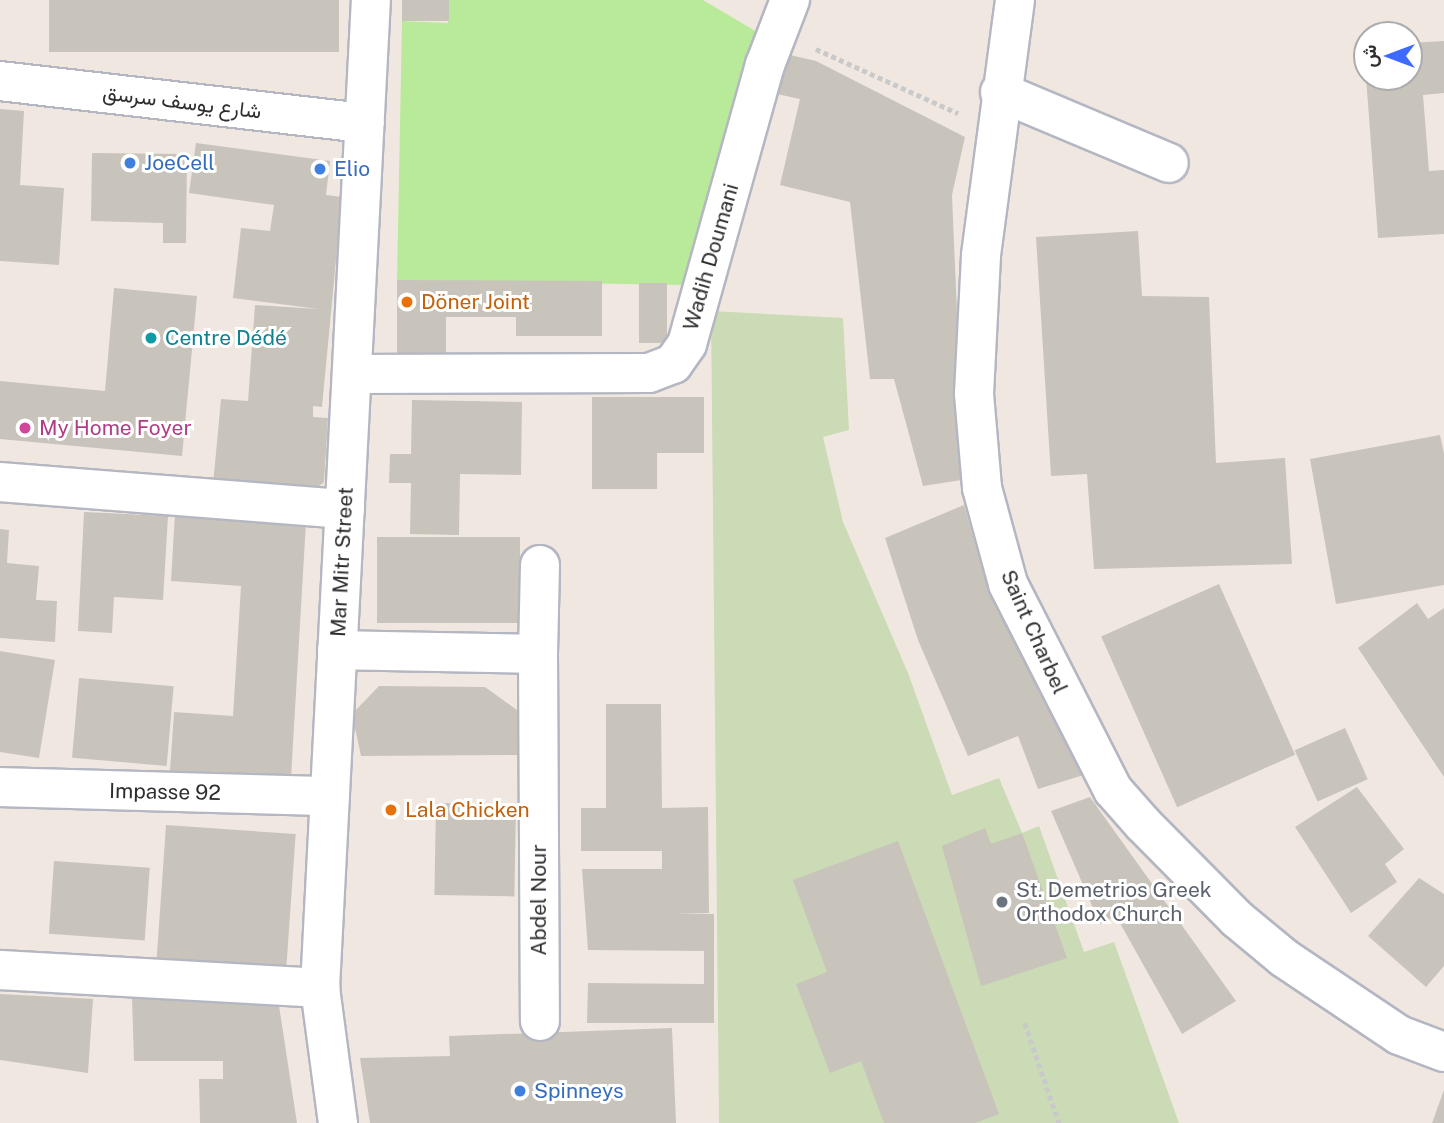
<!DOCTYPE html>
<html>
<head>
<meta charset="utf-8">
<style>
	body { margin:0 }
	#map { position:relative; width:1444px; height:1123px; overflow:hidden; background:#f0e8e0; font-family:"Public Sans",Vazirmatn,sans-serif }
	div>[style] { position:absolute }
	.green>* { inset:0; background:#b8ea99 }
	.cemetery>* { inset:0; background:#cadbb6 }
	.building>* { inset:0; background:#c8c3bb; transform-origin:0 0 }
	.path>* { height:4.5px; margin-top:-2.25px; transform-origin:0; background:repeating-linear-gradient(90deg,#c9c9c9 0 5px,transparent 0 8.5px) }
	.roads { filter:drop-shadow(2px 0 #b4b7c2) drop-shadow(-2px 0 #b4b7c2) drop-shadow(0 2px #b4b7c2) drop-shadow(0 -2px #b4b7c2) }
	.minor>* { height:38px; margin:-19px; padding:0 19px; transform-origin:19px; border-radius:19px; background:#fff }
	.dots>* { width:19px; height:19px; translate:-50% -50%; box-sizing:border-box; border:4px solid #fff; border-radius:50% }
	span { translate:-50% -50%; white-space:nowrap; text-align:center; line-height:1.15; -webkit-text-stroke:6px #fff; paint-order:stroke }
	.street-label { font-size:21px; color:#2e2e2e }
	.shop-label { font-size:21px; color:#366cbe }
	.left { translate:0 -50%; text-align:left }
	.food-label { font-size:21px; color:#c56008 }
	.culture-label { font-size:21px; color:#0d838f }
	.hotel-label { font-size:21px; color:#b23c85 }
	.worship-label { font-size:21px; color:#5b616d }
	.north { position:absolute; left:1353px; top:21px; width:70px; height:70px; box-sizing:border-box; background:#fff; border:2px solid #ababab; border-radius:50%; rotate:270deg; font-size:19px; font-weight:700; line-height:28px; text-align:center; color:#2e2e2e }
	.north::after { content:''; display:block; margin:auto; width:24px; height:32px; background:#3e6aff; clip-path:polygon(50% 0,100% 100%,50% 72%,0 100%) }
</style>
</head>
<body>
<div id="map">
	<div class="green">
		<i style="clip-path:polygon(449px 0,703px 0,762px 35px,685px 285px,397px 280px,402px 21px,448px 23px)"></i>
	</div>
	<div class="cemetery">
		<i style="clip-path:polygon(711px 311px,843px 318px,849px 430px,823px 437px,843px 522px,908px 673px,952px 795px,999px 778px,1022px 833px,1039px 826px,1084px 952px,1114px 942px,1179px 1123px,719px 1123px)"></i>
	</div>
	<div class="building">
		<i style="left:49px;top:0;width:290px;height:52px"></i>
		<i style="left:402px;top:0;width:47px;height:21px"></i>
		<i style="clip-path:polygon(1444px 41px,1444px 93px,1423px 95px,1429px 171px,1444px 170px,1444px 234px,1378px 238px,1366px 77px,1409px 77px,1409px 43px)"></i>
		<i style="clip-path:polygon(786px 54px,816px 61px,965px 137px,952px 195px,963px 454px,968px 479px,923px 486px,894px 379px,870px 379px,850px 202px,780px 185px,800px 99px,777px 94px)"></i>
		<i style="clip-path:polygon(0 109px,24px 111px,20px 185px,64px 188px,59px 265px,0 261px)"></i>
		<i style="clip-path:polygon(196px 143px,330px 161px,326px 195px,342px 197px,322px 407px,313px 406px,313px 417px,328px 418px,324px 482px,311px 493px,213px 485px,221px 399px,248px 401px,255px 305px,319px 309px,233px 298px,241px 228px,270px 231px,274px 205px,189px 193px)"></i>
		<i style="clip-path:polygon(92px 153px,187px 154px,186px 243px,163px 243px,163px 223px,91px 221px)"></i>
		<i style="clip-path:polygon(1138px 231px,1142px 296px,1209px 297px,1216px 463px,1285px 458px,1292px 564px,1094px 569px,1087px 474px,1051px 476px,1036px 237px)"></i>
		<i style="clip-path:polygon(397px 280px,602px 281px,602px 336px,516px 336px,516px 317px,446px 317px,446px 353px,397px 353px)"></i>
		<i style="left:639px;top:283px;width:28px;height:60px"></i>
		<i style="clip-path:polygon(114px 288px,197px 296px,182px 456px,0 439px,0 381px,105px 391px)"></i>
		<i style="clip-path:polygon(592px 397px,704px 397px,704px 453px,657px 453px,657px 489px,592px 489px)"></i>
		<i style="clip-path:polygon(412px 400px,522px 402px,521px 475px,460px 474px,459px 535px,410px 534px,411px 483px,389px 483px,390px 454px,411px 454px)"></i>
		<i style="clip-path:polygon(1440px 435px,1444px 454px,1444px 585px,1336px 604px,1310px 459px)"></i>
		<i style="clip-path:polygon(964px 505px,984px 575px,1087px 774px,1038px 789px,1018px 736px,968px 756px,918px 640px,885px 538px)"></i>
		<i style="clip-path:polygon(84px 512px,168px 516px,163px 600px,114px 597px,112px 633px,78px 631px)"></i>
		<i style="clip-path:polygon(175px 513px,306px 522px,291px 778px,170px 771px,174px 712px,233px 716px,241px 586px,171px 581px)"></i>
		<i style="clip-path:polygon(0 529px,9px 530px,7px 563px,39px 566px,36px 600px,57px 601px,55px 642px,0 638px)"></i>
		<i style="left:377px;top:537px;width:143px;height:86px"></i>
		<i style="left:1219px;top:584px;width:187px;height:129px;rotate:66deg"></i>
		<i style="clip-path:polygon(1417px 603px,1428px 619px,1444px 608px,1444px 777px,1358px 648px)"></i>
		<i style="clip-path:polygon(0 651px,55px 660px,39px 758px,0 752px)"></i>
		<i style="left:79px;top:678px;width:95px;height:80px;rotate:5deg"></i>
		<i style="clip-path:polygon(379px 686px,485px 687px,517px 710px,522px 755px,361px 756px,352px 714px)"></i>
		<i style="clip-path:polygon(606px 704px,661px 704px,662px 808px,708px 807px,709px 913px,674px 914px,714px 914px,714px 1023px,587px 1023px,588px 983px,704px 984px,704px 951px,588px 950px,582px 869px,662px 869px,662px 851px,581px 851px,581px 808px,606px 808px)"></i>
		<i style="left:1345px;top:728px;width:56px;height:55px;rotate:66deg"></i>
		<i style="clip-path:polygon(1357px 787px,1404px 849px,1385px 864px,1397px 882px,1351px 913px,1295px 827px)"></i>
		<i style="clip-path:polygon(1090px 797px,1236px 1001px,1182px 1034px,1116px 916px,1100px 924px,1051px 811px)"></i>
		<i style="left:436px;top:803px;width:80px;height:92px;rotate:1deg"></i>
		<i style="left:166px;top:825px;width:130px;height:139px;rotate:4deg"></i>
		<i style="clip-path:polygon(985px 828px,991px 844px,1022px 833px,1067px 958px,981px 986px,942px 846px)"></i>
		<i style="clip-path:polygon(898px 841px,999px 1114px,975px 1123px,884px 1123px,861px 1061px,830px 1073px,796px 984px,827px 972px,793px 880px)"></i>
		<i style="left:54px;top:861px;width:96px;height:73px;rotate:4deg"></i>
		<i style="clip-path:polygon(1419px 878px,1444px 894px,1444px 966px,1426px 987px,1368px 936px)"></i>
		<i style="clip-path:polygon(0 994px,93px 999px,88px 1073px,0 1060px)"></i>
		<i style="clip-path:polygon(132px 998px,278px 999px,297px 1123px,200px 1123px,199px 1079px,223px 1079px,223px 1061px,134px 1061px)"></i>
		<i style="clip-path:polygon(672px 1028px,676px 1123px,370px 1123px,360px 1058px,450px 1056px,449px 1036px)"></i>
		<i style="clip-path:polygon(1444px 1090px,1444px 1123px,1432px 1123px)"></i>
	</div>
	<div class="path">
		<i style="left:816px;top:49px;width:156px;rotate:24.3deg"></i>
		<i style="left:1025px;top:1023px;width:106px;rotate:71.2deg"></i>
	</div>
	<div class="roads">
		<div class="minor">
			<i style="left:1015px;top:0;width:258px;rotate:97.6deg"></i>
			<i style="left:981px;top:256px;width:138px;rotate:92.9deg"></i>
			<i style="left:974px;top:394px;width:94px;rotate:85.1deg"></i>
			<i style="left:982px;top:488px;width:99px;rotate:74.8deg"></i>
			<i style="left:1008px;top:584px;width:231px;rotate:63deg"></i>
			<i style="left:1113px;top:790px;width:45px;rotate:48.6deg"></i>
			<i style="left:1143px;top:824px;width:134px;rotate:45.3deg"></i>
			<i style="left:1237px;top:919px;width:61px;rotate:39.7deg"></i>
			<i style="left:1284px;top:958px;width:138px;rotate:33.8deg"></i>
			<i style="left:1399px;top:1035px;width:48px;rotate:20.7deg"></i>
			<i style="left:0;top:81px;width:367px;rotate:6.6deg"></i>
			<i style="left:1000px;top:92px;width:183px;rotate:22.8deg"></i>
			<i style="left:352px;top:374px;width:297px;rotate:-0.2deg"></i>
			<i style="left:649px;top:373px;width:26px;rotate:-21deg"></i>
			<i style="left:673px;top:364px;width:24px;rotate:-55deg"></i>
			<i style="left:687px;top:344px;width:290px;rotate:-74.4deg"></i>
			<i style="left:765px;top:65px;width:70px;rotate:-69deg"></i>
			<i style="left:0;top:482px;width:346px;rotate:4.5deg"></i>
			<i style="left:337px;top:650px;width:201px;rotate:1.1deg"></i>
			<i style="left:538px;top:654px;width:367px;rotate:89.7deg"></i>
			<i style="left:538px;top:654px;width:89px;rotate:-88.7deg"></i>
			<i style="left:0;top:787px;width:330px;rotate:1.6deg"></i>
			<i style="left:0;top:970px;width:321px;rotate:3.2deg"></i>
			<i style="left:338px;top:1123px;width:136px;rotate:-97.6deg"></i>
			<i style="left:320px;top:988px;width:989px;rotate:-87.05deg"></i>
		</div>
	</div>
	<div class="dots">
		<i style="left:130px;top:163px;background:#3f7fe0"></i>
		<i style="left:320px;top:169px;background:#3f7fe0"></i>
		<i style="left:407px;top:302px;background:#e8710a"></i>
		<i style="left:151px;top:338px;background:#0f9aa8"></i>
		<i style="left:25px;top:428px;background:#d1479c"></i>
		<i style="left:391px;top:810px;background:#e8710a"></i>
		<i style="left:1002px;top:902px;background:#6b7280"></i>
		<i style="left:520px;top:1091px;background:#3f7fe0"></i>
	</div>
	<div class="street-label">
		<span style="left:182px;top:102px;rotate:7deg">شارع يوسف سرسق</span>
		<span style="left:711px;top:257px;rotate:-74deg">Wadih Doumani</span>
		<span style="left:342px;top:562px;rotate:-87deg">Mar Mitr Street</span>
		<span style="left:1034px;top:632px;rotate:66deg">Saint Charbel</span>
		<span style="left:165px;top:792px;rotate:1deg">Impasse 92</span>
		<span style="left:539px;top:900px;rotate:-90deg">Abdel Nour</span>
	</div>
	<div class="shop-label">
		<span class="left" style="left:144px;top:163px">JoeCell</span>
		<span class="left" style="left:334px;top:169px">Elio</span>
		<span class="left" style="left:534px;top:1091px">Spinneys</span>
	</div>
	<div class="food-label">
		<span class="left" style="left:421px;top:302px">Döner Joint</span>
		<span class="left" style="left:405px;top:810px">Lala Chicken</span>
	</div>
	<div class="culture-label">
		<span class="left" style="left:165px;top:338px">Centre Dédé</span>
	</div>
	<div class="hotel-label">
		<span class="left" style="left:39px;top:428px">My Home Foyer</span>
	</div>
	<div class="worship-label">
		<span class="left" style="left:1016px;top:902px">St. Demetrios Greek<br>Orthodox Church</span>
	</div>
	<div class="north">ش</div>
</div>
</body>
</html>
